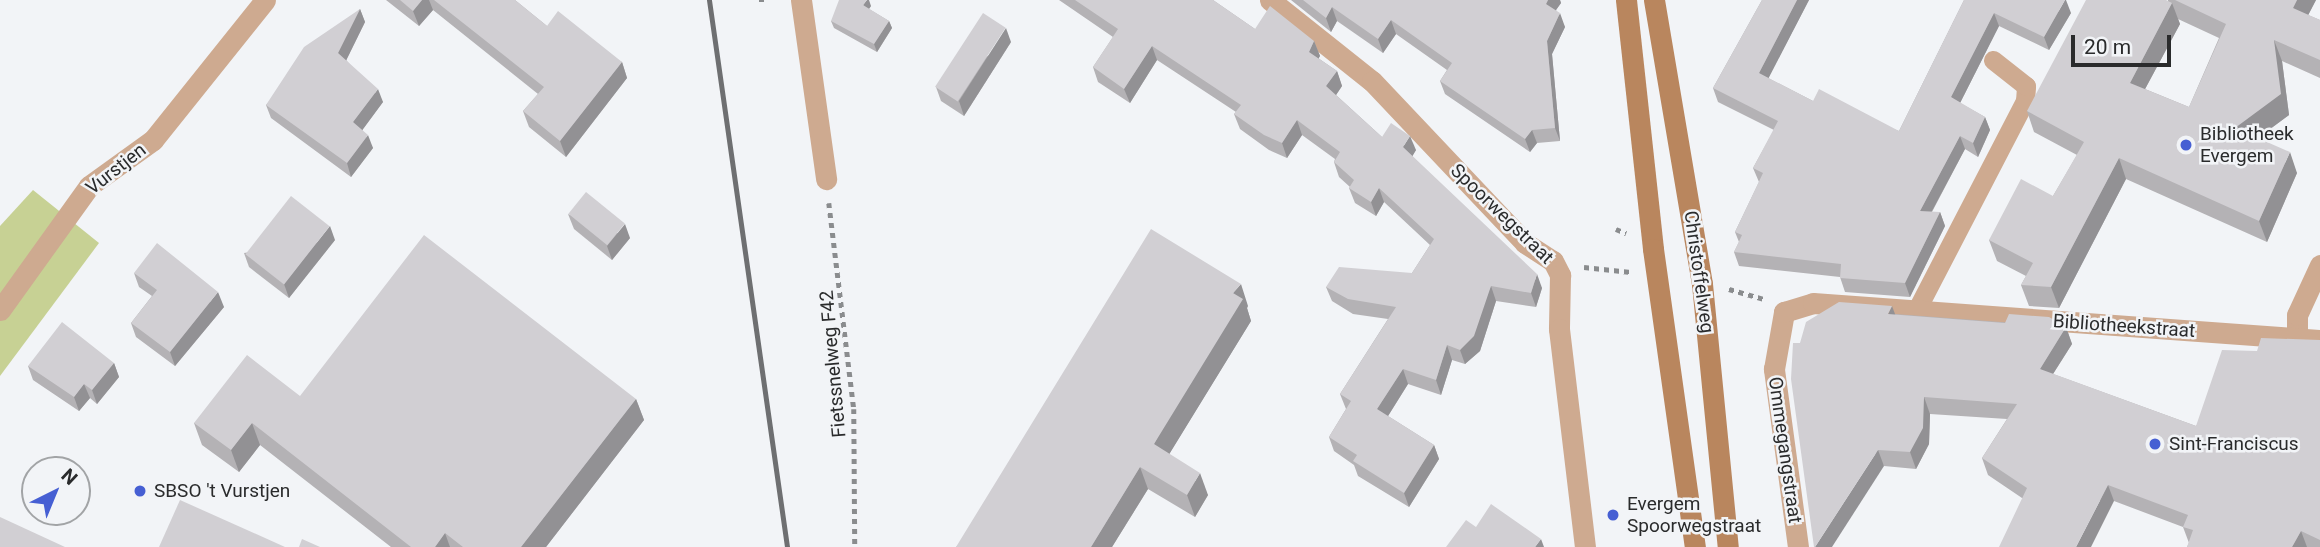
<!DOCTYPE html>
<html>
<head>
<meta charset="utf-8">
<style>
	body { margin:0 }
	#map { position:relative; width:2320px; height:547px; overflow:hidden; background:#f2f4f7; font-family:Roboto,sans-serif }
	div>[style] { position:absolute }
	.green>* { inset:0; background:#c7d194 }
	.path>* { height:4.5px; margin-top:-2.25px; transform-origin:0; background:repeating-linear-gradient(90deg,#8a8c8e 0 5px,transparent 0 10px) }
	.service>* { height:19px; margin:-9.5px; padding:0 9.5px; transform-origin:9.5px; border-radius:9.5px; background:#ceaa90 }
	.minor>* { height:21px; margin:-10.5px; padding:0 10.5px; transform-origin:10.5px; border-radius:10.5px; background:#ceaa90 }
	.secondary>* { height:21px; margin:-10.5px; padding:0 10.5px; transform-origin:10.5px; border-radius:10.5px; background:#b9865e }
	.rail>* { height:5px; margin:-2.5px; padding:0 2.5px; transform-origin:2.5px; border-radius:2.5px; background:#6e6f71 }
	.wall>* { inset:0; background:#b4b2b5 }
	.shaded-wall>* { inset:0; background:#929194 }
	.building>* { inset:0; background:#d1cfd3; transform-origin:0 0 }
	.dots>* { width:19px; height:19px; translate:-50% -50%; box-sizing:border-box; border:4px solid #f2f4f7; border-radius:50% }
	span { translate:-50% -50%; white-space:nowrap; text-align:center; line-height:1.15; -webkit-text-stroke:5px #f2f4f7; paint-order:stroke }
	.poi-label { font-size:19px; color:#2a2b2c }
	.left { translate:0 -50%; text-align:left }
	.street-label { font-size:19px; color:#2a2b2c }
	.north { position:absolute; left:21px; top:456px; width:70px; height:70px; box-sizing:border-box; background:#f2f4f7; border:2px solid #a2a4a6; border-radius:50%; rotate:43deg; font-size:19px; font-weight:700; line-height:28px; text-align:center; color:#2a2b2c }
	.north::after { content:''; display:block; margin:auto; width:24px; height:32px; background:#465fd3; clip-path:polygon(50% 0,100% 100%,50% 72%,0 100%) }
	.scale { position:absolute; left:2071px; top:35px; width:100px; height:32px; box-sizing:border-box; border:4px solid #2a2b2c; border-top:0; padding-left:9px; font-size:21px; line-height:24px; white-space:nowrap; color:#2a2b2c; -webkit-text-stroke:5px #f2f4f7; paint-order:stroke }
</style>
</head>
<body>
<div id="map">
	<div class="green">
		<i style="clip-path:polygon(33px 190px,99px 243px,0 376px,0 226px)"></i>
	</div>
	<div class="path">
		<i style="left:759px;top:0;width:9px"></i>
		<i style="left:829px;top:203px;width:208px;rotate:83.1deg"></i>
		<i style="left:854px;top:409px;width:138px;rotate:89.6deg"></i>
		<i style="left:1616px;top:229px;width:11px;rotate:22deg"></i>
		<i style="left:1584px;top:267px;width:47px;rotate:6.1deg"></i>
		<i style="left:1729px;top:289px;width:36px;rotate:16deg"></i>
	</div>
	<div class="service">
		<i style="left:1916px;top:311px;width:237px;rotate:-62.6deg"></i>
		<i style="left:2025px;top:101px;width:15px;rotate:-86deg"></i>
		<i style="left:2026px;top:86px;width:42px;rotate:-141.8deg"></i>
	</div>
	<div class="minor">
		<i style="left:801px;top:0;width:181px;rotate:82deg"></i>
		<i style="left:1270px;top:0;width:130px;rotate:38.5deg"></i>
		<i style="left:1372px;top:81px;width:223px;rotate:46.6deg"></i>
		<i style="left:1525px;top:243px;width:33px;rotate:33deg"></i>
		<i style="left:1553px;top:261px;width:16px;rotate:63deg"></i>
		<i style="left:1560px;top:275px;width:54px;rotate:91.1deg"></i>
		<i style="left:1559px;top:329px;width:220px;rotate:83.2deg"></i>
		<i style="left:0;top:310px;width:153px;rotate:-54.3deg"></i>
		<i style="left:89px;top:186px;width:79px;rotate:-35.7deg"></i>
		<i style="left:153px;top:140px;width:179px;rotate:-51.3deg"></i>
		<i style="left:2297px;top:338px;width:23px;rotate:-90deg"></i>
		<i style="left:2297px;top:315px;width:55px;rotate:-65.3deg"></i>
		<i style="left:1798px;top:547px;width:180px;rotate:-97.7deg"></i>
		<i style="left:1774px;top:369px;width:58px;rotate:-80deg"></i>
		<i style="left:1784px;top:312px;width:30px;rotate:-17deg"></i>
		<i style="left:1813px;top:303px;width:508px;rotate:4.17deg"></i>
	</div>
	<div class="secondary">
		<i style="left:1626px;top:0;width:250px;rotate:83.8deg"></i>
		<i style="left:1653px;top:249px;width:301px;rotate:82deg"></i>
		<i style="left:1654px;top:0;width:288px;rotate:80.4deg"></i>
		<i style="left:1702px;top:284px;width:264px;rotate:84.4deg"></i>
	</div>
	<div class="rail">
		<i style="left:709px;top:0;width:553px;rotate:81.88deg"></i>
	</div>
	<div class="wall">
		<i style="clip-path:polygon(386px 0,515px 0,547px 26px,622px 62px,627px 78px,566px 157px,529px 127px,523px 111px,538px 94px,433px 10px,419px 26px)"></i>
		<i style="clip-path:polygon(1059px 0,1213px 0,1255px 29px,1314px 41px,1320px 56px,1318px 58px,1337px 71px,1342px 86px,1336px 95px,1382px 137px,1416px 150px,1412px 156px,1542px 288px,1536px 307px,1496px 301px,1480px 351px,1465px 364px,1452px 360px,1441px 395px,1408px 384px,1388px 416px,1434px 445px,1439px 459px,1409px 507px,1358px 476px,1354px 465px,1334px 451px,1329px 437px,1346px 409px,1340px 394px,1388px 319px,1353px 314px,1332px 301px,1326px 287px,1412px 273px,1430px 245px,1384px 202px,1376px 216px,1355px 203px,1349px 188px,1350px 187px,1339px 177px,1334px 162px,1335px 159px,1302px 135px,1287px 158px,1269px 150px,1240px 129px,1234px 114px,1236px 112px,1157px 60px,1130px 103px,1098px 82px,1093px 67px,1113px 37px)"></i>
		<i style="clip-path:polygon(1291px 0,1560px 0,1561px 3px,1556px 10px,1565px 27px,1552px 54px,1560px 141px,1537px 143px,1530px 152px,1445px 94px,1440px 81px,1447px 70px,1396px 34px,1383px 53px,1337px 21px,1331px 32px)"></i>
		<i style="clip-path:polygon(1762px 0,1809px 0,1768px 78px,1813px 101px,1899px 131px,1964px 0,2071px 13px,2049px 50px,1999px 26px,1960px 103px,1985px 117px,1990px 130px,1978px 157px,1965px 149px,1932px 212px,1940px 212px,1945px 226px,1910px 297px,1845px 292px,1840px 277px,1739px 266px,1734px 252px,1739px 242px,1735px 232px,1759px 182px,1753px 168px,1774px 130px,1718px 102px,1713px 88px)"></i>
		<i style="clip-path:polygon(evenodd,2168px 0,2316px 0,2308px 15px,2320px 20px,2320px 78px,2282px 61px,2289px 115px,2258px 138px,2297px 173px,2267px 242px,2126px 179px,2059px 308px,2029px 306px,2021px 285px,2026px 276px,1997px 261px,1989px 240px,2053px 196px,2077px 155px,2034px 132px,2027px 111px,2168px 1px,2168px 0,2178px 19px,2219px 38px,2189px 107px,2145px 89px,2180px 24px,2178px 19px)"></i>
		<i style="clip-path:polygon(871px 6px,869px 9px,889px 21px,892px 28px,877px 52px,834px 28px,831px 21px)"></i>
		<i style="clip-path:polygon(360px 9px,365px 22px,346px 60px,383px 102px,362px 130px,373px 148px,351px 177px,271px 118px,266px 105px)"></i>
		<i style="clip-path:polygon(1011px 42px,964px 116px,941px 101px,936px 87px)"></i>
		<i style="clip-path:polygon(568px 214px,630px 238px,612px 260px,574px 229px)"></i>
		<i style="clip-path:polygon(335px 240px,289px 298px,249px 267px,244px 253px)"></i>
		<i style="clip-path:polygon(134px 273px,224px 307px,175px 366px,136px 337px,131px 323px,152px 296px,139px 287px)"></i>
		<i style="clip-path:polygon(1248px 306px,1247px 308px,1251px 321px,1169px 454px,1208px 495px,1195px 517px,1148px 489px,1112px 547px,956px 547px)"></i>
		<i style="clip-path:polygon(1895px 314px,2066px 327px,2072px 344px,2053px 374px,2196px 426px,2257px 351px,2320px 340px,2320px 547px,2187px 547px,2189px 543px,2183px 527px,2114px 501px,2022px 498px,1988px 475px,1982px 458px,2007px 419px,1930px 414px,1929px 444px,1916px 469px,1884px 466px,1800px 343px)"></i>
		<i style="clip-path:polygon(114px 363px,119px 377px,97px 404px,90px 398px,79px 411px,33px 380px,28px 366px)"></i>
		<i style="clip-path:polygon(300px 396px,636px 399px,644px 420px,546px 547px,391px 547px,260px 445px,239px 472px,202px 445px,194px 423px)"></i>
	</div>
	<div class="shaded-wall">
		<i style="clip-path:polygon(422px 0,429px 0,433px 10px,419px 26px,413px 11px)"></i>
		<i style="clip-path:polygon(867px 0,869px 0,871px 6px,866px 13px,863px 5px)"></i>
		<i style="clip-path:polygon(1548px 0,1560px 0,1561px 3px,1551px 17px,1546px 4px)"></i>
		<i style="clip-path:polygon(1797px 0,1809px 0,1764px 87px,1759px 73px)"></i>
		<i style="clip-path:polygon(2065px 0,2066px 0,2071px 13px,2049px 50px,2044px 37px)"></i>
		<i style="clip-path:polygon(2297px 0,2316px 0,2301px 29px,2293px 8px)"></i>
		<i style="clip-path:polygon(2172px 3px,2180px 24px,2137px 104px,2130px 83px)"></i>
		<i style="clip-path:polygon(1332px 7px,1337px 21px,1331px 32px,1326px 18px)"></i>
		<i style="clip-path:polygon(360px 9px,365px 22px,343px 67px,338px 53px)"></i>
		<i style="clip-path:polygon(1560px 13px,1565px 27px,1552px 54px,1560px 141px,1555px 128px,1547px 41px)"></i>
		<i style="clip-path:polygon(1994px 13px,1999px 26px,1956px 111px,1951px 97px)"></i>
		<i style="clip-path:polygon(1391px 20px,1396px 34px,1383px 53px,1378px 39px)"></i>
		<i style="clip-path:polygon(889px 21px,892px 28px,877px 52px,874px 44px)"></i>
		<i style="clip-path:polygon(1006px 28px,1011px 42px,964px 116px,959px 101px)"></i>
		<i style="clip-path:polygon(2274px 40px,2282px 61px,2289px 115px,2243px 149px,2235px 128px)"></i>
		<i style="clip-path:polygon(1314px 41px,1320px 56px,1314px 67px,1309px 52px)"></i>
		<i style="clip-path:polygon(1152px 46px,1157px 60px,1130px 103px,1124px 89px)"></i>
		<i style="clip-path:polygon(622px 62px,627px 78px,566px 157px,560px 141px)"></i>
		<i style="clip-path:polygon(1337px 71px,1342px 86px,1332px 101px,1326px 86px)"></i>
		<i style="clip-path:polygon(378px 89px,383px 102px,358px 136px,353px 122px)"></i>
		<i style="clip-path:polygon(1985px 117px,1990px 130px,1978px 157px,1973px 143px)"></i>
		<i style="clip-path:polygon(1297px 120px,1302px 135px,1287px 158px,1282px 143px)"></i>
		<i style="clip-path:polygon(1532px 130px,1537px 143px,1530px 152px,1525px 139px)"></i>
		<i style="clip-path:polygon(368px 135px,373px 148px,351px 177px,347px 163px)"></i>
		<i style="clip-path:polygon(1410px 136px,1416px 150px,1409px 162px,1403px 147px)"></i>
		<i style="clip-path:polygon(1960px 136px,1965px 149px,1925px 224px,1920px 211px)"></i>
		<i style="clip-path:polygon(2290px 152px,2297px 173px,2267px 242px,2259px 221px)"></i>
		<i style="clip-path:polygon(2119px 158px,2126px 179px,2059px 308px,2051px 287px)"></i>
		<i style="clip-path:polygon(1379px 188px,1384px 202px,1376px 216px,1371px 202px)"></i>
		<i style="clip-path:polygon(1940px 212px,1945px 226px,1910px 297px,1905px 283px)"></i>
		<i style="clip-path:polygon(625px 224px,630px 238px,612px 260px,607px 246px)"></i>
		<i style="clip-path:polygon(330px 226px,335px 240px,289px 298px,284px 284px)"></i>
		<i style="clip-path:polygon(1537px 274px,1542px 288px,1536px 307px,1531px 293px)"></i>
		<i style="clip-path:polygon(1241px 284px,1248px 306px,1247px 308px,1251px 321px,1162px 466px,1154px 444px,1233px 293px)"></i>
		<i style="clip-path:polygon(1491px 286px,1496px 301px,1480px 351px,1465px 364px,1460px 350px)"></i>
		<i style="clip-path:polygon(218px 292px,224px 307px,175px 366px,170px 352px)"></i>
		<i style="clip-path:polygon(1892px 306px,1898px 322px,1888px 314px)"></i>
		<i style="clip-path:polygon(2066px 327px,2072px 344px,2046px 385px,2040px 369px)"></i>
		<i style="clip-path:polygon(1447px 345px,1452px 360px,1441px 395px,1436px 380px)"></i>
		<i style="clip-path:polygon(114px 363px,119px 377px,97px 404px,92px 390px)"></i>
		<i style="clip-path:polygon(1403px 369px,1408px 384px,1383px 424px,1377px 409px)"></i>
		<i style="clip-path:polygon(84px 384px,90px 398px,79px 411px,74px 397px)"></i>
		<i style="clip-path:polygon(1924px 397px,1930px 414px,1929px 444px,1916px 469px,1910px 452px)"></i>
		<i style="clip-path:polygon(636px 399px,644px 420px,546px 547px,521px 547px)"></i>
		<i style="clip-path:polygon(252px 423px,260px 445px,239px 472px,231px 450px)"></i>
		<i style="clip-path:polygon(1434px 445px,1439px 459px,1409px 507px,1404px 493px)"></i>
		<i style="clip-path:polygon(1878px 450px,1884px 466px,1832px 547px,1815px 547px)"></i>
		<i style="clip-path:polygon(1140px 467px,1148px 489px,1112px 547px,1091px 547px)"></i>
		<i style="clip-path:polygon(1200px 473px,1208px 495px,1195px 517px,1187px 495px)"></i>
		<i style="clip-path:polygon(2108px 485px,2114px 501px,2091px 547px,2076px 547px)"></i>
		<i style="clip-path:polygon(2301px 531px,2307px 547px,2292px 547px)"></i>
		<i style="clip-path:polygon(445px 533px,450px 547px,435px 547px)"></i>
		<i style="clip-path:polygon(1541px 539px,1544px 547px,1535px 547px)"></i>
	</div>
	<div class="building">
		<i style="clip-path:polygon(400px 0,422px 0,413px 11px)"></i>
		<i style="clip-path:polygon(434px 0,515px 0,547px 26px,558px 11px,622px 62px,560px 141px,523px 111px,544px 87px)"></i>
		<i style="clip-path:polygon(839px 0,867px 0,863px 5px,889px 21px,874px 44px,831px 21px)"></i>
		<i style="clip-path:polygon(1075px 0,1213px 0,1255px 29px,1270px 6px,1314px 41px,1309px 52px,1337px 71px,1326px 86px,1382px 137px,1391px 123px,1410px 136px,1403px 147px,1537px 274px,1531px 293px,1491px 286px,1474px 336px,1460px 350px,1447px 345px,1436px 380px,1403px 369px,1377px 409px,1434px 445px,1404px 493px,1353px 461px,1357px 455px,1329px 437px,1351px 401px,1340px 394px,1396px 307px,1348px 299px,1326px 287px,1339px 267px,1412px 273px,1434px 239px,1379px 188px,1371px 202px,1349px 188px,1354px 180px,1334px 162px,1340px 152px,1297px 120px,1282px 143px,1264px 135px,1234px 114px,1241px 105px,1152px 46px,1124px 89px,1093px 67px,1118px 29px)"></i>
		<i style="clip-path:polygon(1303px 0,1548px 0,1546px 4px,1560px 13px,1547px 41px,1555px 128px,1532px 130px,1525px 139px,1440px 81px,1452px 63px,1391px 20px,1378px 39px,1332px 7px,1326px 18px)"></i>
		<i style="clip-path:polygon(1762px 0,1797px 0,1759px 73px,1813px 101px,1819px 89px,1899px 131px,1964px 0,2065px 0,2044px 37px,1994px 13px,1951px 97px,1985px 117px,1973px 143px,1960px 136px,1920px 211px,1940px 212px,1905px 283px,1840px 278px,1841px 264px,1734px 252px,1742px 235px,1735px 232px,1763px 173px,1753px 168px,1778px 121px,1713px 88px)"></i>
		<i style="clip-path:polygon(2086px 0,2166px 0,2172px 3px,2130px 83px,2189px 107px,2226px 24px,2175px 0,2297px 0,2293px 8px,2320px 20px,2320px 60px,2274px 40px,2281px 94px,2235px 128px,2290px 152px,2259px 221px,2119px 158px,2051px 287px,2021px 285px,2033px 263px,1989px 240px,2021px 179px,2053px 196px,2084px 142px,2027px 111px)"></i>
		<i style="clip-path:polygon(360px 9px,338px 53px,378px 89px,353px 122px,368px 135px,347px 163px,266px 105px,304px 47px)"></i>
		<i style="left:983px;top:13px;width:27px;height:88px;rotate:33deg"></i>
		<i style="left:586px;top:192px;width:50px;height:28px;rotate:39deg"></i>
		<i style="left:291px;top:196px;width:49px;height:74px;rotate:38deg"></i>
		<i style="clip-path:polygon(1151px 229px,1241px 284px,1233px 293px,1243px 299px,1154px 444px,1200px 473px,1187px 495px,1140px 467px,1091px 547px,956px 547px)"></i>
		<i style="clip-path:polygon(424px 235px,636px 399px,521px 547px,463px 547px,445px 533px,435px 547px,411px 547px,252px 423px,231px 450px,194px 423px,247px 355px,300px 396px)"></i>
		<i style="clip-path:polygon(157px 243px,218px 292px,170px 352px,131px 323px,157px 290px,134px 273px)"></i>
		<i style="clip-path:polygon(1839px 302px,1892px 306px,1888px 314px,2005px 323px,2009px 314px,2049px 317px,2066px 327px,2040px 369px,2196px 426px,2222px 350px,2257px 351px,2261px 338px,2320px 340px,2320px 540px,2301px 531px,2292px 547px,2187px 547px,2193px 530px,2183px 527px,2188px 515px,2108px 485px,2076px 547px,1999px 547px,2027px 488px,1982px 458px,2017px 404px,1924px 397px,1923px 428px,1910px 452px,1878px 450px,1815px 547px,1814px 547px,1791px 379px,1793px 343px,1800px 343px,1806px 322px)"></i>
		<i style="clip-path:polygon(62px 322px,114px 363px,92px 390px,84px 384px,74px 397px,28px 366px)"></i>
		<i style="clip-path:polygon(180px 500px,285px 547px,159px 547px)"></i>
		<i style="clip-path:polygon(1491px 504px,1541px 539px,1535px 547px,1446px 547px,1466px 520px,1476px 527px)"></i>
		<i style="clip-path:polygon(0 517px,65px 547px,0 547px)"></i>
		<i style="clip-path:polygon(302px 539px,320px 547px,299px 547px)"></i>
	</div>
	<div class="dots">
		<i style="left:2186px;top:145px;background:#465fd3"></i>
		<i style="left:2155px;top:444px;background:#465fd3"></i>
		<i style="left:140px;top:491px;background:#465fd3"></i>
		<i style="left:1613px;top:515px;background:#465fd3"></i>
	</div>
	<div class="poi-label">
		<span class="left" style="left:2200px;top:145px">Bibliotheek<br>Evergem</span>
		<span class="left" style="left:2169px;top:444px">Sint-Franciscus</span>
		<span class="left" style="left:154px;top:491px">SBSO 't Vurstjen</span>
		<span class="left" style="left:1627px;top:515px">Evergem<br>Spoorwegstraat</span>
	</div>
	<div class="street-label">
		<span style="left:116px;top:169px;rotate:-38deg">Vurstjen</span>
		<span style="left:1502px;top:214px;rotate:44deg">Spoorwegstraat</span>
		<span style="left:1699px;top:272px;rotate:82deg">Christoffelweg</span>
		<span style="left:2124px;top:326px;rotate:4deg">Bibliotheekstraat</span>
		<span style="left:833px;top:364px;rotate:-95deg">Fietssnelweg F42</span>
		<span style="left:1785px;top:450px;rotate:82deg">Ommegangstraat</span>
	</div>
	<div class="north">N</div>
	<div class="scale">20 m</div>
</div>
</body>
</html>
